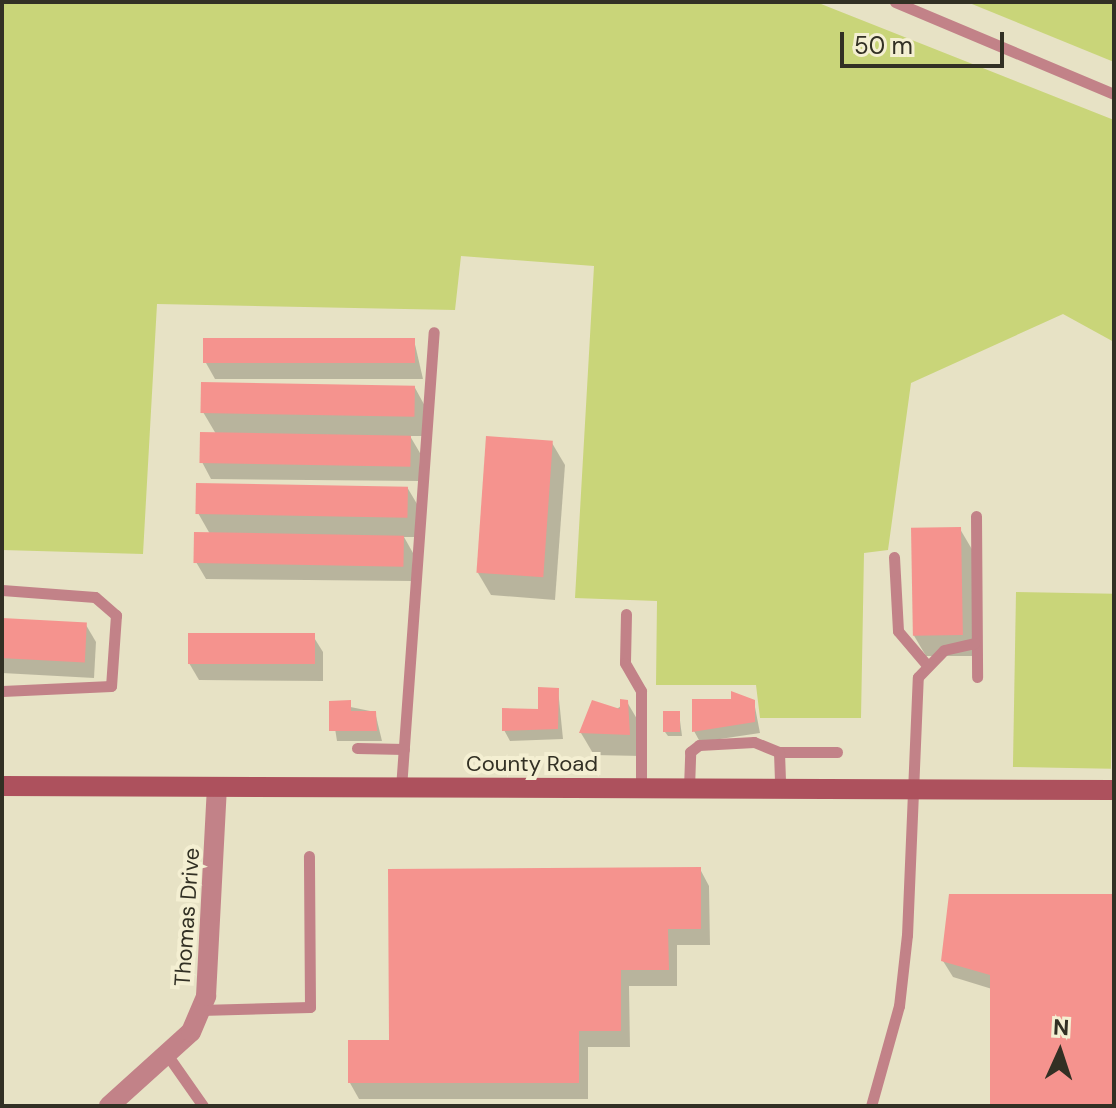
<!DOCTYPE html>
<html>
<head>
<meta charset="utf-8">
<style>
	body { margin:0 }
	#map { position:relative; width:1116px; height:1108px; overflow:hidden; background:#e7e2c5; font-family:"DM Sans",sans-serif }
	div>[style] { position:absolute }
	.green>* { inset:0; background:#c9d579; transform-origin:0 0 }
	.shadow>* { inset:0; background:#0003 }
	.building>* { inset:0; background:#f5938e; transform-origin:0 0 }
	.service>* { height:11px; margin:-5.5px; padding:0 5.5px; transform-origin:5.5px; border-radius:5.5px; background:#c28288 }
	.minor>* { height:20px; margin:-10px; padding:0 10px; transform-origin:10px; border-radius:10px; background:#c28288 }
	.secondary>* { height:20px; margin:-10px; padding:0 10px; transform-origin:10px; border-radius:10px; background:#ad515d }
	span { translate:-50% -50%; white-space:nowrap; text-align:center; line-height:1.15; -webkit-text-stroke:8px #f4efd2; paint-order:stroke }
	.street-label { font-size:22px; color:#323024 }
	.frame { position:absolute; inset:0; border:4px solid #323024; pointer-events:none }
	.north { position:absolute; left:1020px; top:1012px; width:80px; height:80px; -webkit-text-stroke:6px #f4efd2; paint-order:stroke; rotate:3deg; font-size:22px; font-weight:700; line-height:32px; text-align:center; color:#323024 }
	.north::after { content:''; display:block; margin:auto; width:28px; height:36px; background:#323024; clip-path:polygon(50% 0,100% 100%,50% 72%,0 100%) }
	.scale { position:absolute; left:840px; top:32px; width:164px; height:36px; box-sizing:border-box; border:4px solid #323024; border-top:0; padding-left:10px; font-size:24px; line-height:28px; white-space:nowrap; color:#323024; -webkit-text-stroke:6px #f4efd2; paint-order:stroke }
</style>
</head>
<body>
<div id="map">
	<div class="green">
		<i style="clip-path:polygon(2px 2px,816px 2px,1114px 120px,1114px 342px,1063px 314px,911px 383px,888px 550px,864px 553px,861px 718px,760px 718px,756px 685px,656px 685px,657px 601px,575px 598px,594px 266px,461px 256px,455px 310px,157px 304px,143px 554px,2px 550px)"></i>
		<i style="clip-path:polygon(967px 2px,1114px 2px,1114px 62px)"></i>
		<i style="left:1016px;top:592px;width:98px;height:175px;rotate:1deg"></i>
	</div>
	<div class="shadow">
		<i style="clip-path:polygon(414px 340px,423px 379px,215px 379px,206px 363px)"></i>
		<i style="clip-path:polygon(414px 386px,426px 408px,426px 436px,410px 436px,420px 453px,419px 481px,211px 479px,202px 462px,216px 434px,203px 412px)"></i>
		<i style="clip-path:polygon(552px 443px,565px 465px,555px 600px,491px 595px,478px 573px)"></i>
		<i style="clip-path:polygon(407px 487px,420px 509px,419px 537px,404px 537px,413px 553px,412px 581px,206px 579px,196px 562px,210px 534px,198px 513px)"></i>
		<i style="clip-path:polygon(960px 529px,973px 551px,974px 656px,926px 656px,913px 634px)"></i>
		<i style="clip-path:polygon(2px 620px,86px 625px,96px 642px,94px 678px,2px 673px)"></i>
		<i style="clip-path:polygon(313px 636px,323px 652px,323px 681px,199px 680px,189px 663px)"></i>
		<i style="clip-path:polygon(558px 689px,563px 739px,510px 741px,504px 730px,539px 711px)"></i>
		<i style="clip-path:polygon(733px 693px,754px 702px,760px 733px,700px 742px,694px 731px,733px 702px)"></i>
		<i style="clip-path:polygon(627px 702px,640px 724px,641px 756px,594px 755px,581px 733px)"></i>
		<i style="clip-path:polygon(331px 703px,375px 712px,382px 741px,337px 741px)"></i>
		<i style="clip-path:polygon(679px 713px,682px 736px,668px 736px,665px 732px)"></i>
		<i style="clip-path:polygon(700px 869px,709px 886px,710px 945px,677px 945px,677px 986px,629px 986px,630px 1047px,588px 1047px,588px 1099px,359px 1099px,350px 1083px,391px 1042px)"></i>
		<i style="clip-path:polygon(1114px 896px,1114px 1106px,992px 1106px,992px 989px,953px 977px,943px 961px)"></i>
	</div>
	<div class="building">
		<i style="left:203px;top:338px;width:212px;height:25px"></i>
		<i style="left:201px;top:382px;width:214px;height:31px;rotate:1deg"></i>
		<i style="left:200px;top:432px;width:211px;height:31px;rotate:1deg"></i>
		<i style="left:486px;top:436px;width:67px;height:137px;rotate:4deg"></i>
		<i style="left:196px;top:483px;width:212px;height:31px;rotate:1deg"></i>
		<i style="left:961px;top:527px;width:108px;height:50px;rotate:89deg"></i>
		<i style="left:194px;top:532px;width:210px;height:31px;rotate:1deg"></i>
		<i style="left:2px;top:618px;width:85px;height:40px;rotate:3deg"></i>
		<i style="left:188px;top:633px;width:127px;height:31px"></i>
		<i style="clip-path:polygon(538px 687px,559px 688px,558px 729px,502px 731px,502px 708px,538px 709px)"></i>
		<i style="clip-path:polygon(731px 691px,755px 700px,755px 722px,692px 732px,692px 699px,731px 699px)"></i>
		<i style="clip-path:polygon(620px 699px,628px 700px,630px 735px,579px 733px,592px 700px,620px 709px)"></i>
		<i style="clip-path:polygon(351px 700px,351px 711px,376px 711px,377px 731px,329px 731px,329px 701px)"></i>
		<i style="left:663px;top:711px;width:17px;height:21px"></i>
		<i style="clip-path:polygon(701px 867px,701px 929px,668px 929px,669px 970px,621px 970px,621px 1031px,579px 1031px,579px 1083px,348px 1083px,348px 1040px,389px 1040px,388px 869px)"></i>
		<i style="clip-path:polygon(949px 894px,1114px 894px,1114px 1106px,990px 1106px,990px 975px,941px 961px)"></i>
	</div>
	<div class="service">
		<i style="left:895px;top:2px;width:238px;rotate:22.8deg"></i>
		<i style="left:976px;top:516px;width:161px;rotate:89.6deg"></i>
		<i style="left:894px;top:557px;width:74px;rotate:86.9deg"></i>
		<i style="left:898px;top:631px;width:43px;rotate:49.7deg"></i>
		<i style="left:2px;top:590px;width:93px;rotate:4.3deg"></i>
		<i style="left:95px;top:597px;width:28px;rotate:41deg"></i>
		<i style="left:116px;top:615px;width:71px;rotate:94deg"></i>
		<i style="left:111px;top:686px;width:109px;rotate:177.4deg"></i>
		<i style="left:626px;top:614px;width:49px;rotate:91.2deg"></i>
		<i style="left:625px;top:663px;width:32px;rotate:60deg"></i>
		<i style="left:641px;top:691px;width:97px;rotate:90deg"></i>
		<i style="left:357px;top:748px;width:47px;rotate:1.2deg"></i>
		<i style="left:779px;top:752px;width:58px"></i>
		<i style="left:401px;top:788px;width:457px;rotate:-85.9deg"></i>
		<i style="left:689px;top:788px;width:36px;rotate:-88deg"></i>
		<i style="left:690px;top:752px;width:11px;rotate:-38deg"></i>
		<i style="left:699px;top:745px;width:55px;rotate:-3.1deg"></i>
		<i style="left:754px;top:742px;width:27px;rotate:22deg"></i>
		<i style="left:779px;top:752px;width:37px;rotate:88deg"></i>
		<i style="left:200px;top:1010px;width:110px;rotate:-1.6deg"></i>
		<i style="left:310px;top:1007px;width:151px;rotate:-90.4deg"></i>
		<i style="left:168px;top:1056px;width:61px;rotate:55deg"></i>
		<i style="left:871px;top:1106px;width:104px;rotate:-74.4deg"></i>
		<i style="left:899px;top:1006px;width:71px;rotate:-83.6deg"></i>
		<i style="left:907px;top:935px;width:258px;rotate:-87.6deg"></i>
		<i style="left:918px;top:677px;width:37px;rotate:-46deg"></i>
		<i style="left:944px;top:650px;width:31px;rotate:-13deg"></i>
	</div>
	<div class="minor">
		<i style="left:109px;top:1106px;width:110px;rotate:-42.1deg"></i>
		<i style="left:191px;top:1032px;width:39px;rotate:-67deg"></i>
		<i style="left:206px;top:996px;width:209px;rotate:-87deg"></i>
	</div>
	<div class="secondary">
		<i style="left:2px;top:786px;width:1112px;rotate:0.21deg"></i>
	</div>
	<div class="street-label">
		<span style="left:532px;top:764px">County Road</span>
		<span style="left:187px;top:917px;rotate:-86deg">Thomas Drive</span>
	</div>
	<div class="frame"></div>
	<div class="north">N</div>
	<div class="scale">50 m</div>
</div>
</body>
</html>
